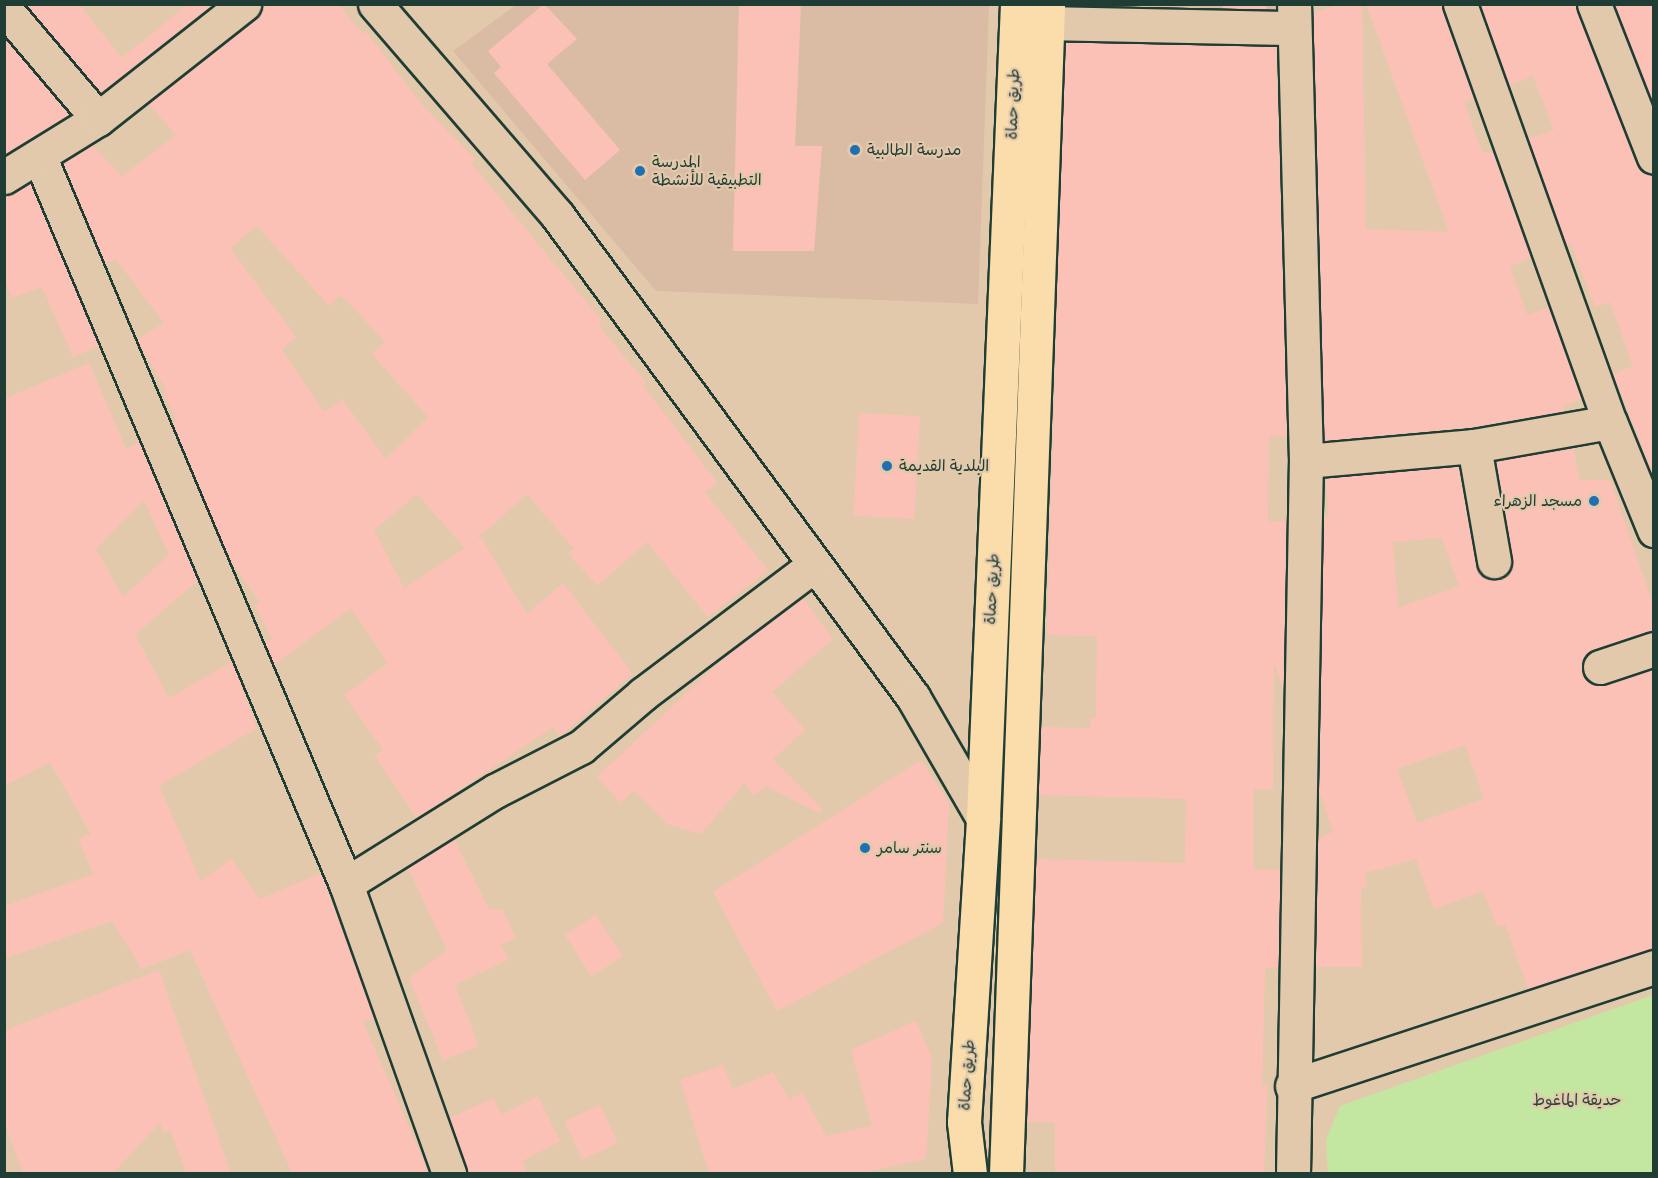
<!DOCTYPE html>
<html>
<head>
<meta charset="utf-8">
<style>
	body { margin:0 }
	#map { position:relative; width:1658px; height:1178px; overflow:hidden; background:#e3c9ab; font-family:Sriracha,"Playpen Sans Arabic",sans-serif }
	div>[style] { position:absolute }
	.built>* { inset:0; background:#dabca4; transform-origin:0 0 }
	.green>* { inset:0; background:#c3e7a1 }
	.building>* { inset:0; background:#fcc1b6; transform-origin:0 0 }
	.roads { filter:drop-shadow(2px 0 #1f3d34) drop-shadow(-2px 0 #1f3d34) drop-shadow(0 2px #1f3d34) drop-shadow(0 -2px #1f3d34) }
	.street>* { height:33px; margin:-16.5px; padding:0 16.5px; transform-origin:16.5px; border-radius:16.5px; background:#e3c9ab }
	.primary>* { height:33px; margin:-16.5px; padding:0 16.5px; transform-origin:16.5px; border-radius:16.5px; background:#faddab }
	.dots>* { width:16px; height:16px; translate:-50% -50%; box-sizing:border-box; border:3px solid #e3c9ab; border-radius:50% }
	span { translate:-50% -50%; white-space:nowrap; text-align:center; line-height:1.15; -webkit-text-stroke:4.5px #e3c9ab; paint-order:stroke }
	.street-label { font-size:16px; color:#1f3d34 }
	.poi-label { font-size:16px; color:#1f3d34 }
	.left { translate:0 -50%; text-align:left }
	.right { translate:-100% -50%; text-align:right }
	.park-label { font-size:16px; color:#274639 }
	.frame { position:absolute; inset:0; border:6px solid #1f3d34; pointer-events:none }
</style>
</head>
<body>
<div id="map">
	<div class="built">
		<i style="left:1060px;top:4px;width:224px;height:5px"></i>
		<i style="clip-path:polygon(516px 5px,989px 5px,978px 304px,656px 291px,453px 51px)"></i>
	</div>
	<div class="green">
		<i style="clip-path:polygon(1653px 995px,1653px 1173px,1328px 1173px,1326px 1140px,1340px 1106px)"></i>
	</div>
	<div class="building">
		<i style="clip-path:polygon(26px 4px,79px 4px,122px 58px,188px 4px,213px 4px,101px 93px)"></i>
		<i style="clip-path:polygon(evenodd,262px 4px,338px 4px,363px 34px,366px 32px,423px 106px,475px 159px,471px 163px,602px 321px,598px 325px,646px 383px,643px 386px,717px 482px,705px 492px,768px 570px,708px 617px,647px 542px,597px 586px,568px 553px,574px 549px,527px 494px,472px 543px,481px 537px,527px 614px,563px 583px,633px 674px,560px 736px,553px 727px,417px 818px,375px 756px,383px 750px,344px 695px,388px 663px,351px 608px,274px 665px,265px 643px,272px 639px,255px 605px,260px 602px,227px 555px,172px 424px,177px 421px,163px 393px,167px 391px,137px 340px,164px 323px,116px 259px,105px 263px,62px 163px,92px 145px,122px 176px,176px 135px,148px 103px,256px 19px,262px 4px,257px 226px,329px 306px,339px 296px,346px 300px,385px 342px,372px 354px,428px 417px,386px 459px,342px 399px,324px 412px,282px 350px,296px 337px,230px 248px,257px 226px,262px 4px,417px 494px,465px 548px,404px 588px,374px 530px,417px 494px)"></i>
		<i style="clip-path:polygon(544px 4px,577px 39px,547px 64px,620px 150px,585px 180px,494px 73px,501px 67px,488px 51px)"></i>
		<i style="clip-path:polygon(739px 4px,801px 4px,795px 146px,822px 146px,814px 251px,733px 251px)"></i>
		<i style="clip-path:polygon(1223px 4px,1267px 4px,1266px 9px,1223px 8px)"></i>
		<i style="clip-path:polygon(1339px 4px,1362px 4px,1366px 229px,1449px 232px,1366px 4px,1442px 4px,1474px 99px,1464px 102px,1482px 152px,1493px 153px,1531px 258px,1510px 266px,1527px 315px,1549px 307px,1582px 399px,1564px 405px,1565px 411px,1472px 427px,1324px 441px,1313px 14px)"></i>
		<i style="clip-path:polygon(1480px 4px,1576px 4px,1637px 164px,1643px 172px,1653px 175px,1653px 473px,1613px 374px,1633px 366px,1610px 302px,1595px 307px,1571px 244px,1567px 246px,1528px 139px,1554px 130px,1533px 76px,1509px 85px)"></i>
		<i style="clip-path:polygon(1614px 4px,1653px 4px,1653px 104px)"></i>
		<i style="clip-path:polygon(4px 38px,70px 114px,4px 155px)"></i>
		<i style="clip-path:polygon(1065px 42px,1276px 46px,1287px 437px,1269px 436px,1268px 522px,1286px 521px,1283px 688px,1274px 662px,1273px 789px,1254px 789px,1254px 870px,1280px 870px,1278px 967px,1265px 968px,1262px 1086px,1268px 1086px,1264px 1173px,1055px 1173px,1055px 1122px,1027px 1122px,1036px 859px,1185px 863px,1186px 799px,1038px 795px,1041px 727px,1090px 728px,1090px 718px,1096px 718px,1097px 636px,1047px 635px)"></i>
		<i style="clip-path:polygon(30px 183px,99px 346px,73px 357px,42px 287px,12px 298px,4px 277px,4px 196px)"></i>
		<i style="clip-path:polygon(evenodd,89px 363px,126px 449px,139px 442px,198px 580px,135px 635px,169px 698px,232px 662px,257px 728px,159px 786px,201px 881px,231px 859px,260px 899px,321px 873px,374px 1018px,363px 1022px,429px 1173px,292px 1173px,190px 950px,142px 969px,112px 921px,4px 959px,4px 906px,94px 874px,78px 839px,91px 834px,50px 762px,4px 786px,4px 399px,89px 363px,144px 500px,169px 555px,123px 597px,96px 549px,144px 500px)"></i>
		<i style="left:859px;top:413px;width:61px;height:103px;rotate:3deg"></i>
		<i style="clip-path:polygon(evenodd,1573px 448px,1580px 480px,1610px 480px,1653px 604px,1653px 631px,1594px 649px,1582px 664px,1587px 681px,1597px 685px,1653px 669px,1653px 949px,1528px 989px,1505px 924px,1497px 927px,1483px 891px,1434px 909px,1416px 859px,1365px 873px,1367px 888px,1361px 888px,1362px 967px,1316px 967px,1318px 838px,1333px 832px,1319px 790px,1324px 518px,1329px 517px,1326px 478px,1458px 466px,1476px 565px,1480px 573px,1497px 579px,1506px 575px,1512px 558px,1496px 461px,1573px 448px,1442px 538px,1459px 586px,1398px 608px,1393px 542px,1442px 538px,1573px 448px,1465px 745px,1484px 799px,1417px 823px,1397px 769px,1465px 745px)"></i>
		<i style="clip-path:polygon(802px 597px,833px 639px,772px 692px,805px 730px,773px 759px,822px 809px,819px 813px,766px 786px,754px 795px,744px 783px,701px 834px,667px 824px,634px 790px,621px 803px,597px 777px,737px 646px)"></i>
		<i style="clip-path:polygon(921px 760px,949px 803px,943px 923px,777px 1011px,713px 892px)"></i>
		<i style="clip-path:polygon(454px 839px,489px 909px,502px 909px,516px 938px,501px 945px,509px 959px,455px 985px,479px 1046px,443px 1060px,409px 978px,447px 950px,408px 868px)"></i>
		<i style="left:596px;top:915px;width:49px;height:37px;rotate:57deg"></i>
		<i style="clip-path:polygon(159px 970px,231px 1173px,186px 1173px,170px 1129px,164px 1133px,160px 1123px,113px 1173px,23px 1173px,4px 1121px,4px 1031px)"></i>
		<i style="clip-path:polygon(916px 1021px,932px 1058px,926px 1159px,861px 1173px,709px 1173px,680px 1080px,723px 1065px,733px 1089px,773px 1072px,789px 1099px,803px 1093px,826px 1136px,872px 1126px,851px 1050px)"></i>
		<i style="clip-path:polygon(538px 1096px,560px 1141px,522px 1161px,527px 1173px,467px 1173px,449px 1118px,494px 1098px,501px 1115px)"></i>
		<i style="left:600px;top:1105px;width:42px;height:39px;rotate:65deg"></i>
	</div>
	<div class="roads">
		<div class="street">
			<i style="left:375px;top:4px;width:279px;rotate:49.2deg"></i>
			<i style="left:557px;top:215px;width:599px;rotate:53.55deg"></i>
			<i style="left:913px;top:697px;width:140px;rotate:60deg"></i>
			<i style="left:1460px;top:4px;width:444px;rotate:70.3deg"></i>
			<i style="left:1610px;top:422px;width:117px;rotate:67.8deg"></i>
			<i style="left:1594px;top:4px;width:164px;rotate:68.6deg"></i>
			<i style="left:4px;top:8px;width:145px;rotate:49.7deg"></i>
			<i style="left:1048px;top:23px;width:246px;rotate:1.2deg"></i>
			<i style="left:40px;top:158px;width:788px;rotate:67.15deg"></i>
			<i style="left:346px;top:884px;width:308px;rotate:70.4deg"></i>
			<i style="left:4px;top:177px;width:110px;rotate:-31.7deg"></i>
			<i style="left:98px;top:119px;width:186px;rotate:-38.2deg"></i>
			<i style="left:1474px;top:446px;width:117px;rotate:80.1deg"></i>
			<i style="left:1306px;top:461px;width:169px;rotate:-5.1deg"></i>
			<i style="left:1474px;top:446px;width:138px;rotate:-10deg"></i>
			<i style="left:1600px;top:667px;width:57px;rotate:-18.4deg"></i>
			<i style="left:346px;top:884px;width:176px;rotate:-32deg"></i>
			<i style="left:495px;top:791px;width:97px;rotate:-27.1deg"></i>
			<i style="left:581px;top:747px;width:82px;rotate:-40.5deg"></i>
			<i style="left:643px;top:694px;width:214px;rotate:-37deg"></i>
			<i style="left:1292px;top:1086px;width:381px;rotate:-18.2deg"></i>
			<i style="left:1293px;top:1174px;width:713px;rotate:-88.96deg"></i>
			<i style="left:1306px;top:461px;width:457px;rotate:-91.5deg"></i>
		</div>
		<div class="primary">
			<i style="left:970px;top:1174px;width:52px;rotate:-96.6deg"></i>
			<i style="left:964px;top:1122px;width:305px;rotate:-86.4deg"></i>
			<i style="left:983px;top:818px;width:815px;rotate:-87.61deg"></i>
			<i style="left:1006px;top:1174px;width:1171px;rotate:-87.94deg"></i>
		</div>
	</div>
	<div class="dots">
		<i style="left:855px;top:150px;background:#1f6fb2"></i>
		<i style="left:640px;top:171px;background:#1f6fb2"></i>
		<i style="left:887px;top:466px;background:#1f6fb2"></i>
		<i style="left:1594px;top:501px;background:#1f6fb2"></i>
		<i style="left:865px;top:848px;background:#1f6fb2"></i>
	</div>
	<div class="street-label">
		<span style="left:1013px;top:104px;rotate:-88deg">طريق حماة</span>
		<span style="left:992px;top:589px;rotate:-87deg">طريق حماة</span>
		<span style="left:967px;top:1075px;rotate:-86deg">طريق حماة</span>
	</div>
	<div class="poi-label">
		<span class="left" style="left:867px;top:150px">مدرسة الطالبية</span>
		<span class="left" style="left:652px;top:171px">المدرسة<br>التطبيقية للأنشطة</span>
		<span class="left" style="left:899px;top:466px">البلدية القديمة</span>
		<span class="right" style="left:1582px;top:501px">مسجد الزهراء</span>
		<span class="left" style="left:877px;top:848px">سنتر سامر</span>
	</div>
	<div class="park-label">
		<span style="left:1577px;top:1100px">حديقة الماغوط</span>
	</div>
	<div class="frame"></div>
</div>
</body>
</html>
